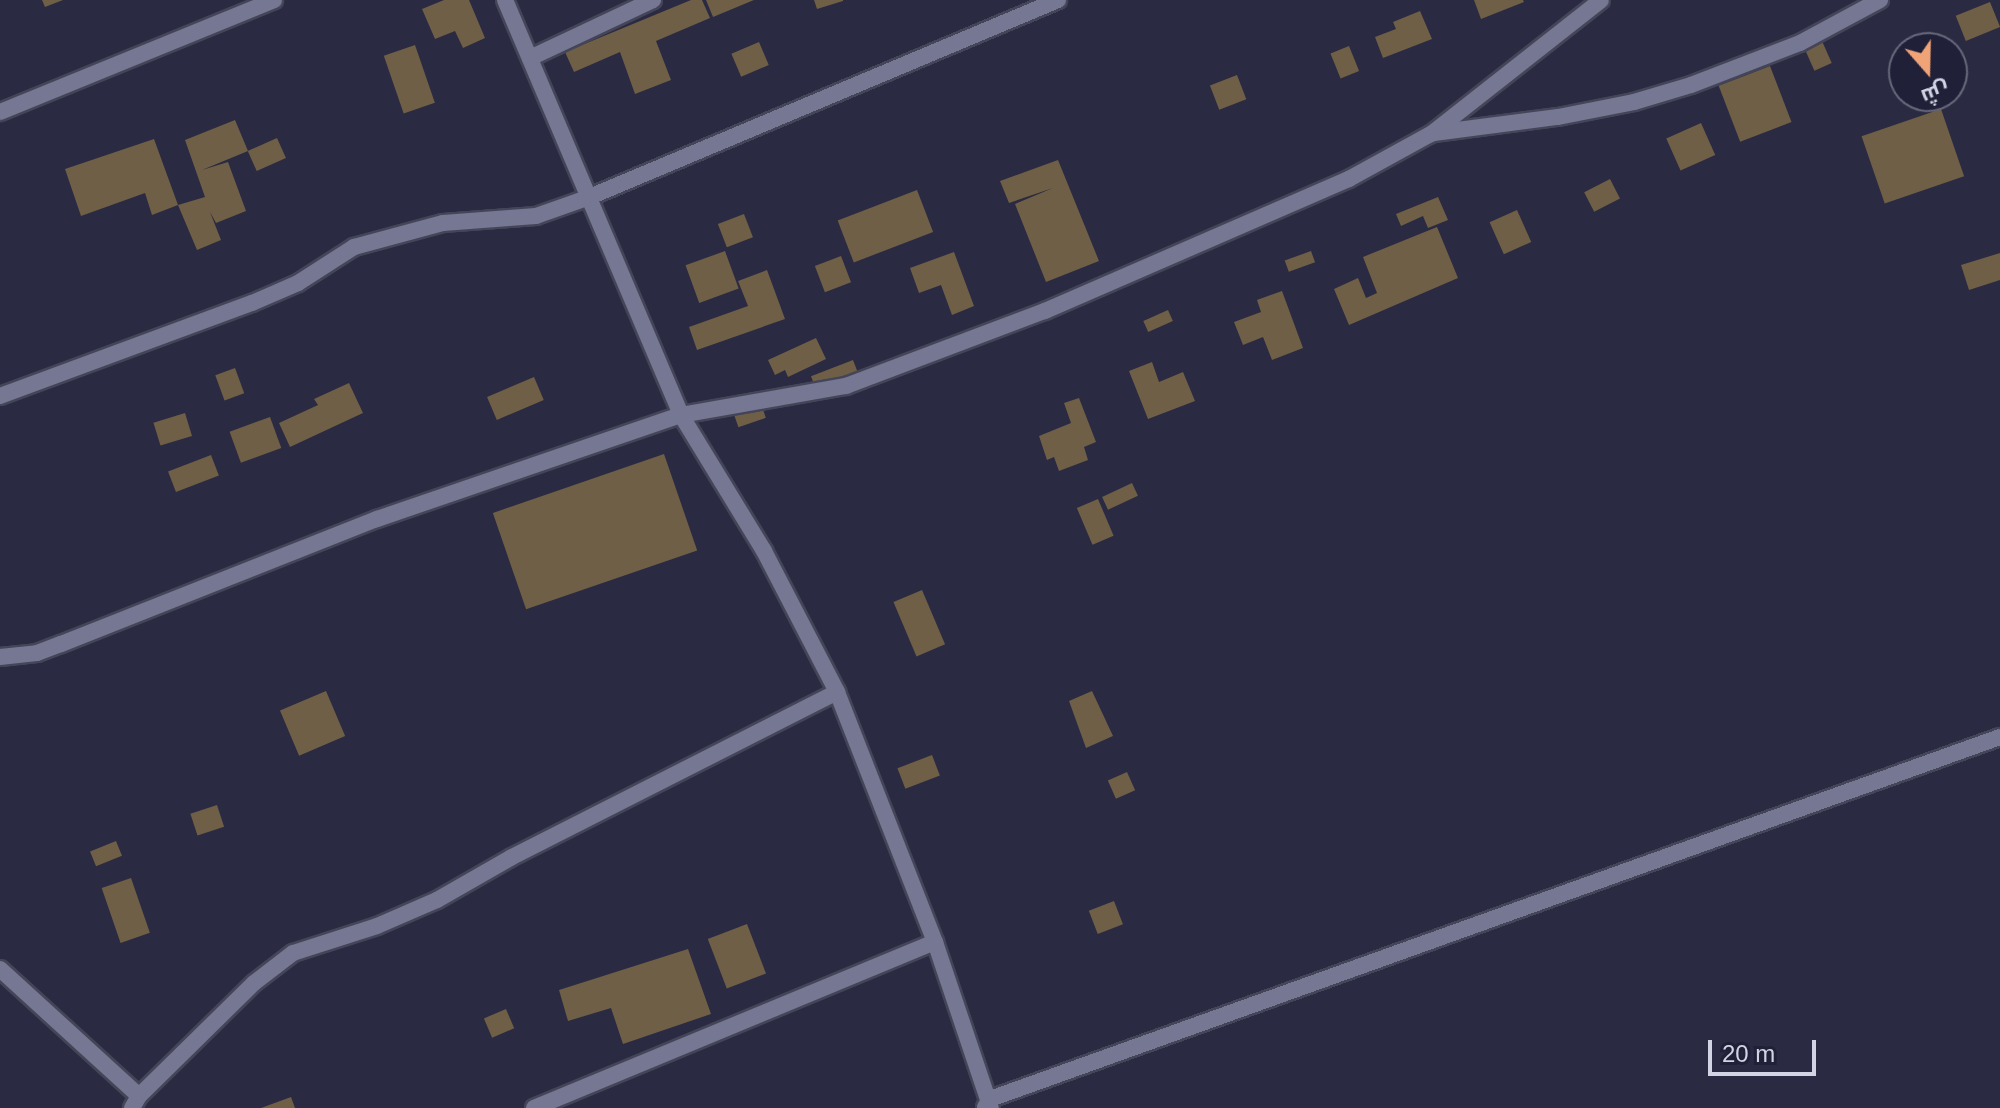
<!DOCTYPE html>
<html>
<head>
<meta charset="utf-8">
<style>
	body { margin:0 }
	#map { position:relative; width:2000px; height:1108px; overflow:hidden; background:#2a2a42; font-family:Arial,Cairo,sans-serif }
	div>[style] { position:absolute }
	.building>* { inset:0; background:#6f5f46; transform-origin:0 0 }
	.roads { filter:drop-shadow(2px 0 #454559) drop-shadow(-2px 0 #454559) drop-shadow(0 2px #454559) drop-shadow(0 -2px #454559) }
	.street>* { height:16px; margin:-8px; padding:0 8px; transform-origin:8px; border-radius:8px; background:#757793 }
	span { translate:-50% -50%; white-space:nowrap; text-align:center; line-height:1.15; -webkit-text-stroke:7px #202138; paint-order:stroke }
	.north { position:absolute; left:1888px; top:32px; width:80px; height:80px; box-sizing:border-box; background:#202138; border:2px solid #67687c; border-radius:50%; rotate:160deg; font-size:22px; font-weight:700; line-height:32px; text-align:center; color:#d2d3e3 }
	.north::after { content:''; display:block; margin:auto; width:28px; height:36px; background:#efa377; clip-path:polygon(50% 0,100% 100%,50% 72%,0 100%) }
	.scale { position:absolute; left:1708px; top:1040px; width:108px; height:36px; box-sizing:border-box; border:4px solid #d2d3e3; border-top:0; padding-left:10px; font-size:24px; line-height:28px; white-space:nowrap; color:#d2d3e3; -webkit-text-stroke:6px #202138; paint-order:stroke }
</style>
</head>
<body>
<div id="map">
	<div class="building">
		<i style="clip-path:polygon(42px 0,63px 0,45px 7px)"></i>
		<i style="clip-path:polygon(444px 0,469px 0,485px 38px,463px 48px,455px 31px,435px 39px,422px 9px)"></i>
		<i style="clip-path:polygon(691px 0,702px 0,710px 18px,656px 41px,671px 80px,635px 94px,620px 52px,574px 72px,565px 52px)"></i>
		<i style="clip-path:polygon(706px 0,754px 0,713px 17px)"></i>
		<i style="clip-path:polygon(814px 0,843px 0,843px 1px,817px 9px)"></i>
		<i style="clip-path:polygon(1474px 0,1523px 0,1524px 2px,1481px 19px)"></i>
		<i style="left:1990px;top:2px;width:27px;height:37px;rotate:68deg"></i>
		<i style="clip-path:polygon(1420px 11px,1432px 39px,1383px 58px,1375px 37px,1396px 29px,1393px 22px)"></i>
		<i style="left:1822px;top:41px;width:24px;height:19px;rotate:66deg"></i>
		<i style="left:759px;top:42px;width:25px;height:30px;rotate:67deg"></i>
		<i style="left:415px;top:45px;width:61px;height:33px;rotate:71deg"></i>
		<i style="left:1349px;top:46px;width:27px;height:20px;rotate:68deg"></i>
		<i style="left:1770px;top:66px;width:60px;height:55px;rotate:69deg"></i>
		<i style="left:1237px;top:75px;width:26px;height:29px;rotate:69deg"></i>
		<i style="left:1941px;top:109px;width:71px;height:84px;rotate:71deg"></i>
		<i style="clip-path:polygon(235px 120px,248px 151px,202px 170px,228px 162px,246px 211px,216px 223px,210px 212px,221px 240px,197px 250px,178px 205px,152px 215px,145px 193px,81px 216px,65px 169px,154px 139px,178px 205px,205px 197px,185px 140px)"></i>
		<i style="left:1701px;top:123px;width:35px;height:38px;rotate:66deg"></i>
		<i style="left:277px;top:138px;width:22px;height:32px;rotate:66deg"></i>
		<i style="clip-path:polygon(1058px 160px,1099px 261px,1046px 282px,1015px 204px,1053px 188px,1009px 203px,1000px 181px)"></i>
		<i style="left:1610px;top:179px;width:22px;height:29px;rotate:63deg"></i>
		<i style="left:917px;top:190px;width:45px;height:85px;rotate:69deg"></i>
		<i style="clip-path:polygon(1438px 197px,1448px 220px,1428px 228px,1423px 216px,1401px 226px,1396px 214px)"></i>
		<i style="left:1517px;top:210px;width:35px;height:30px;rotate:66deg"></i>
		<i style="left:744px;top:214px;width:25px;height:28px;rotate:69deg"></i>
		<i style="clip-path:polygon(1437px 227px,1458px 278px,1349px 325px,1334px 289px,1358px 278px,1366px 298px,1377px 293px,1363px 257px)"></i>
		<i style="left:725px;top:251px;width:40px;height:42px;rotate:70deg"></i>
		<i style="left:1311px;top:251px;width:12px;height:28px;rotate:70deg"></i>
		<i style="clip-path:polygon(954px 252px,974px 306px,952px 315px,941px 285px,919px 293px,910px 268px)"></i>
		<i style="clip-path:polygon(2000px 253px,2000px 280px,1969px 290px,1961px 265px)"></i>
		<i style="left:841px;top:256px;width:28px;height:28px;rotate:69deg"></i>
		<i style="clip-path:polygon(767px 270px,785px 319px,697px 350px,689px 327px,748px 306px,738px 281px)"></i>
		<i style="clip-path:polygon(1282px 291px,1303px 348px,1272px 360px,1263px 337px,1243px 345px,1234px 322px,1261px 312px,1257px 300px)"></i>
		<i style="left:1168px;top:310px;width:12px;height:27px;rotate:66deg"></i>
		<i style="clip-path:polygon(816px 338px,826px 359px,788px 377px,785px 370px,775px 375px,768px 360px)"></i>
		<i style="left:853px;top:360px;width:25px;height:45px;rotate:69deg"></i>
		<i style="clip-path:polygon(1152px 362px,1159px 382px,1183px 372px,1195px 401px,1148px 419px,1129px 371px)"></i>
		<i style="left:235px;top:368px;width:27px;height:21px;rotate:70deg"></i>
		<i style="left:534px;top:377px;width:25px;height:51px;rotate:67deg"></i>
		<i style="clip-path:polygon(349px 383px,363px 413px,290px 447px,279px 423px,318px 405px,314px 399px)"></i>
		<i style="left:759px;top:398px;width:21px;height:29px;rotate:71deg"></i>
		<i style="clip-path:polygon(1079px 398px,1096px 442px,1084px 447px,1088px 460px,1059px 471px,1054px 457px,1047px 460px,1039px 436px,1071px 423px,1064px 403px)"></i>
		<i style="left:185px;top:413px;width:24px;height:33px;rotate:73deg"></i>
		<i style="left:270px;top:417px;width:33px;height:43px;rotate:70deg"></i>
		<i style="left:664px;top:454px;width:102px;height:181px;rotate:71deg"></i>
		<i style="left:211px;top:455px;width:22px;height:46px;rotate:69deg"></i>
		<i style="left:1132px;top:483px;width:14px;height:33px;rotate:65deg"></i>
		<i style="left:1098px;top:499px;width:40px;height:23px;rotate:67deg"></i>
		<i style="left:922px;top:590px;width:59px;height:31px;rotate:67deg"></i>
		<i style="left:326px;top:691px;width:49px;height:50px;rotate:67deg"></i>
		<i style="clip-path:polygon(1092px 691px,1113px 736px,1086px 748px,1069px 701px)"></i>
		<i style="left:932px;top:755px;width:22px;height:37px;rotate:69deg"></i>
		<i style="left:1127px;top:772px;width:20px;height:21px;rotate:66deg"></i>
		<i style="left:217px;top:805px;width:23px;height:28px;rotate:72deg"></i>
		<i style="left:116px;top:841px;width:16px;height:28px;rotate:68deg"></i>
		<i style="left:131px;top:878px;width:58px;height:31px;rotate:71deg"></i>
		<i style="left:1114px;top:901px;width:25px;height:27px;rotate:69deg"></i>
		<i style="left:747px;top:924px;width:53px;height:42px;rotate:69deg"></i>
		<i style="clip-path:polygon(688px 949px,711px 1014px,623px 1044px,611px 1008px,568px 1021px,559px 990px)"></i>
		<i style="left:506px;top:1009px;width:21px;height:24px;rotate:67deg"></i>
		<i style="clip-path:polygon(291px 1097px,295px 1108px,261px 1108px)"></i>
	</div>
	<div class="roads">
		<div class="street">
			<i style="left:505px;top:0;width:451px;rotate:67deg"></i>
			<i style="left:681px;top:415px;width:159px;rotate:58.6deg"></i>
			<i style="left:764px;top:551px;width:159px;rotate:62.6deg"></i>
			<i style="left:837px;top:692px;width:269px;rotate:68.6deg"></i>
			<i style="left:935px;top:942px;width:175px;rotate:71.4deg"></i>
			<i style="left:530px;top:58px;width:136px;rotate:-25.2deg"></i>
			<i style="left:0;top:112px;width:296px;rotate:-22.2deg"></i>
			<i style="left:1434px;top:133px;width:125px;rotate:-7.4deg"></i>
			<i style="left:1558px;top:117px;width:77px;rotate:-11.2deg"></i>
			<i style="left:1634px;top:102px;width:59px;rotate:-16.6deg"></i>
			<i style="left:1691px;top:85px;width:117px;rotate:-21.1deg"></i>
			<i style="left:1800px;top:43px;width:91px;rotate:-28.3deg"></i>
			<i style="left:0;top:396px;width:269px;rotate:-20.3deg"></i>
			<i style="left:252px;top:303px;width:50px;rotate:-23.5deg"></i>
			<i style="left:298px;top:283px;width:67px;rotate:-32.7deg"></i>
			<i style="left:354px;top:247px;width:92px;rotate:-15.1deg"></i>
			<i style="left:443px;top:223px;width:93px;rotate:-4.3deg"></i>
			<i style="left:536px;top:216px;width:54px;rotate:-19.4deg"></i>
			<i style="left:587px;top:198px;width:511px;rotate:-22.8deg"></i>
			<i style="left:0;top:657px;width:37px;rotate:-6deg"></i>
			<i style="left:37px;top:653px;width:26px;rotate:-21deg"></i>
			<i style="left:61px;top:644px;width:340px;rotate:-21.6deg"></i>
			<i style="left:377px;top:519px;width:321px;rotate:-18.9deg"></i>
			<i style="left:681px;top:415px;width:168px;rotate:-10deg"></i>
			<i style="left:846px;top:386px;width:213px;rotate:-20.7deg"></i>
			<i style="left:1045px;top:311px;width:331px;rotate:-23.5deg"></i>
			<i style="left:1349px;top:179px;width:94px;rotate:-28.8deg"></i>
			<i style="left:1431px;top:134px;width:216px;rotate:-38.2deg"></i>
			<i style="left:0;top:969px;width:188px;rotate:42.4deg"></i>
			<i style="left:985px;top:1107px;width:9px;rotate:-58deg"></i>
			<i style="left:990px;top:1099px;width:1073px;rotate:-19.72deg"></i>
			<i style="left:132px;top:1108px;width:14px;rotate:-60deg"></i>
			<i style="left:139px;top:1096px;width:161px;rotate:-44.5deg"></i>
			<i style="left:254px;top:983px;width:49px;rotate:-37.6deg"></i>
			<i style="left:293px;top:953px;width:88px;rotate:-17.8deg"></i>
			<i style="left:377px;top:926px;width:65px;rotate:-23.4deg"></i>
			<i style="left:437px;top:900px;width:86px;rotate:-29.8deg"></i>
			<i style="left:512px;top:857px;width:364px;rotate:-26.9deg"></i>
			<i style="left:534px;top:1108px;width:434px;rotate:-22.5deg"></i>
		</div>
	</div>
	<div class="north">ش</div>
	<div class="scale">20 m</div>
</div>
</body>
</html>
